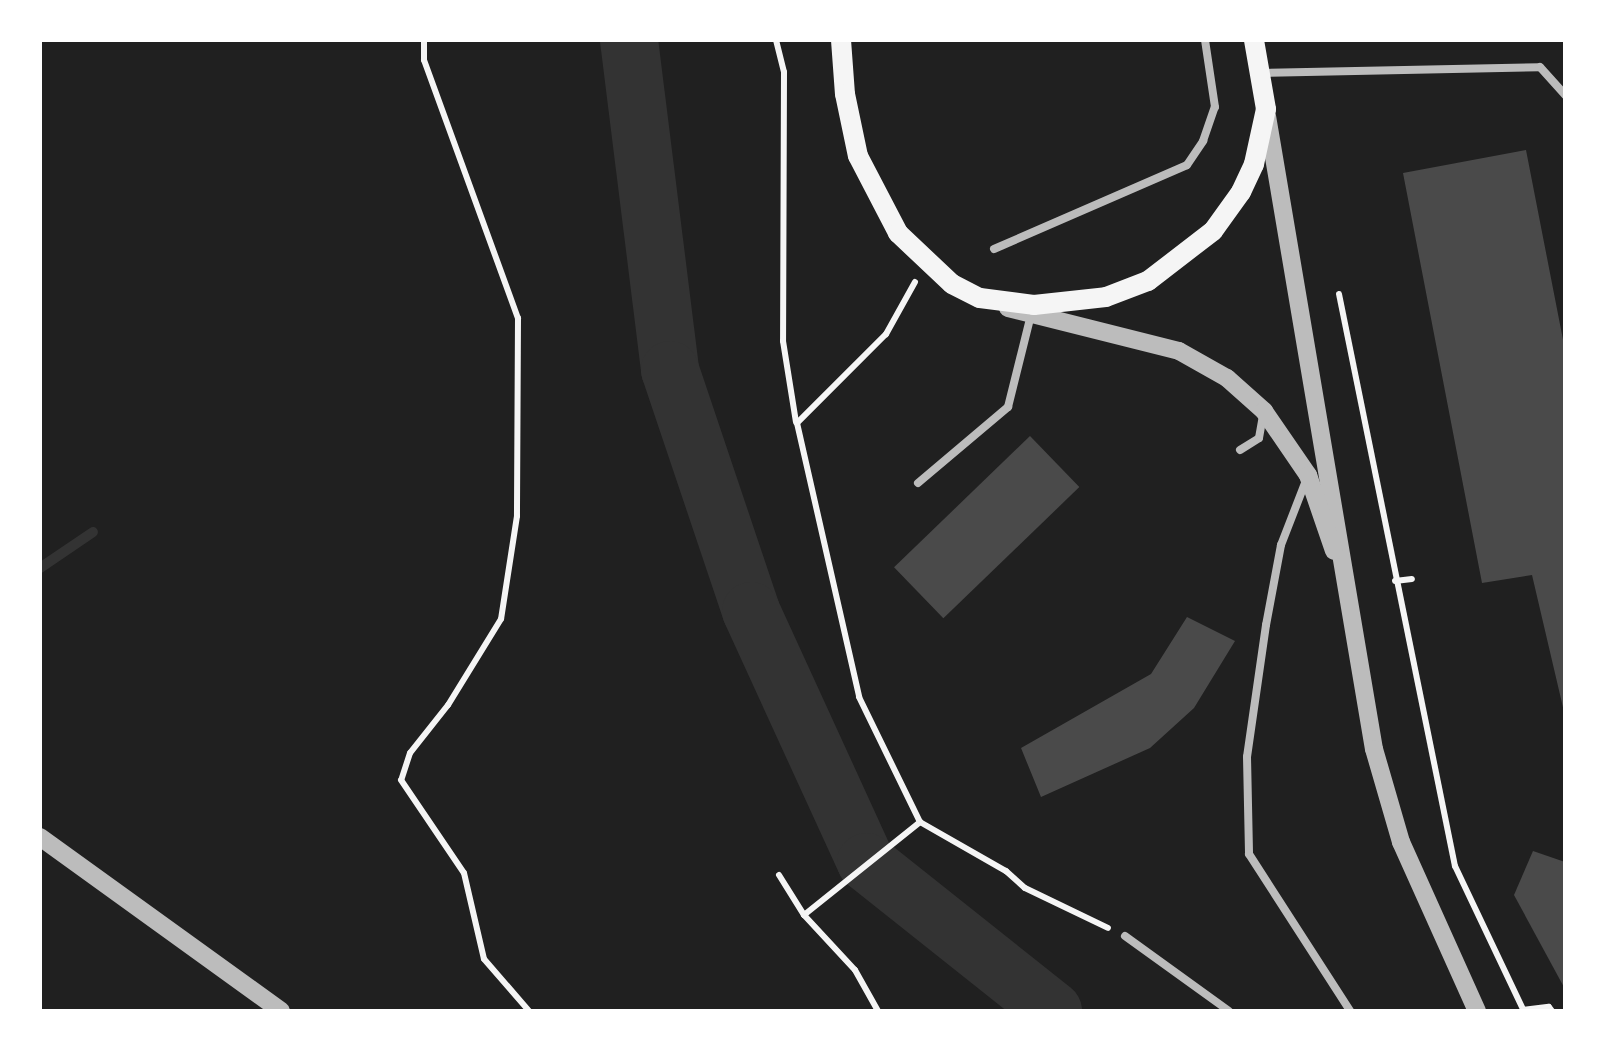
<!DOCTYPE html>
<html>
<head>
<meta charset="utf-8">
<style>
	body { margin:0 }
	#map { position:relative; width:1605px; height:1051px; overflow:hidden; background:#111; font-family:"Noto Serif",serif }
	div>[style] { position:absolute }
	.green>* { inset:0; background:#202020; transform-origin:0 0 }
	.stream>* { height:10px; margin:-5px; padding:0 5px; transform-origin:5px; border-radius:5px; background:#333 }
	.river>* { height:58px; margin:-29px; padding:0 29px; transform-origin:29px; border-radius:29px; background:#333 }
	.building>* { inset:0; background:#4a4a4a; transform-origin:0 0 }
	.path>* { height:6px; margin:-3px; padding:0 3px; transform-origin:3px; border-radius:3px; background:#f5f5f5 }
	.service>* { height:8px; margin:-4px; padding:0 4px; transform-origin:4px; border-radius:4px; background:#bcbcbc }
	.tertiary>* { height:18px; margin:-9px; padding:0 9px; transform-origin:9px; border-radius:9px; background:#bcbcbc }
	.secondary>* { height:20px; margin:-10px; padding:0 10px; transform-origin:10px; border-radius:10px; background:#f5f5f5 }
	span { translate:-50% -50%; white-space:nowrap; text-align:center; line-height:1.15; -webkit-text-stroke:10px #fff; paint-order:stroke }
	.frame { position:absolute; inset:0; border:42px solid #fff; pointer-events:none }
</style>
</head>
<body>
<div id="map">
	<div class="green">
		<i style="left:40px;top:40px;width:1525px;height:971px"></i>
	</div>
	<div class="stream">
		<i style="left:40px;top:568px;width:64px;rotate:-34.2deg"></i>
	</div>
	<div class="river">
		<i style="left:629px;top:40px;width:333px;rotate:82.9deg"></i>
		<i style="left:670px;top:370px;width:254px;rotate:71.4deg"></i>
		<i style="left:751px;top:611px;width:276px;rotate:65.4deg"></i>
		<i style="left:866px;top:862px;width:239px;rotate:38.5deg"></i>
	</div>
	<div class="building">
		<i style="clip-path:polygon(1526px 150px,1565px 350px,1565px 716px,1532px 575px,1482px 583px,1403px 173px)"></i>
		<i style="left:1030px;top:436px;width:71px;height:189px;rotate:46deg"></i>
		<i style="clip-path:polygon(1187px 617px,1235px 641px,1194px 708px,1150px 748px,1041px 797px,1021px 748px,1151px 674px)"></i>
		<i style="clip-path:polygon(1533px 851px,1565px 862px,1565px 989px,1514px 895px)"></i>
	</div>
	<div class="path">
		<i style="left:424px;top:40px;width:20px;rotate:90deg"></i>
		<i style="left:424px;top:60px;width:275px;rotate:70deg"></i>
		<i style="left:518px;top:318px;width:198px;rotate:90.3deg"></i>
		<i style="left:517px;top:516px;width:104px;rotate:98.8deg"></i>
		<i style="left:501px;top:619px;width:101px;rotate:121.6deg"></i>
		<i style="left:448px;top:705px;width:61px;rotate:128.4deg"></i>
		<i style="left:410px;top:753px;width:28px;rotate:108deg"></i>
		<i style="left:401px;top:780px;width:112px;rotate:55.9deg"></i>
		<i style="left:464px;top:873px;width:88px;rotate:76.9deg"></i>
		<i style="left:484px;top:959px;width:69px;rotate:49.1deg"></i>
		<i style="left:776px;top:40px;width:33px;rotate:76deg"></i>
		<i style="left:784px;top:72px;width:269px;rotate:90.2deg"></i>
		<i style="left:783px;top:341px;width:82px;rotate:80.9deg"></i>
		<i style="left:915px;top:282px;width:60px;rotate:119.1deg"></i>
		<i style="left:886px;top:334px;width:126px;rotate:135deg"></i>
		<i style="left:797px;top:423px;width:281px;rotate:77.2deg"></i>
		<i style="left:859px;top:697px;width:139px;rotate:64deg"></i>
		<i style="left:920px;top:822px;width:99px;rotate:29.7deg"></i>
		<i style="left:1006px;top:871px;width:25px;rotate:42deg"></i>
		<i style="left:1025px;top:888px;width:92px;rotate:25.7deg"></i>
		<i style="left:1339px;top:294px;width:584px;rotate:78.54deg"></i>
		<i style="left:1455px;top:866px;width:161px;rotate:64.6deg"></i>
		<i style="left:1395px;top:581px;width:17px;rotate:-7deg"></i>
		<i style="left:779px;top:875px;width:47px;rotate:58deg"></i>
		<i style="left:804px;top:915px;width:75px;rotate:47.2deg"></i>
		<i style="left:855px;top:970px;width:47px;rotate:60.7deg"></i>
		<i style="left:804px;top:915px;width:149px;rotate:-38.7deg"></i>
		<i style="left:1523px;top:1010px;width:26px;rotate:-7deg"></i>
		<i style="left:1549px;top:1007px;width:5px;rotate:53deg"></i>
	</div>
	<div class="service">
		<i style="left:1262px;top:73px;width:278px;rotate:-1.2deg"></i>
		<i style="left:1540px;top:67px;width:38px;rotate:48deg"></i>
		<i style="left:994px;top:249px;width:210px;rotate:-23.5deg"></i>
		<i style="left:1187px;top:165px;width:29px;rotate:-56deg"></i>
		<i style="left:1203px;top:141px;width:36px;rotate:-71deg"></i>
		<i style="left:1215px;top:107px;width:68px;rotate:-98.5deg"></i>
		<i style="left:1240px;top:450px;width:22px;rotate:-32deg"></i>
		<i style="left:1259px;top:438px;width:23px;rotate:-80deg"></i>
		<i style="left:1307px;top:478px;width:72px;rotate:111.2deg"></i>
		<i style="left:1281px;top:545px;width:81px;rotate:100.6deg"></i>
		<i style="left:1266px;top:625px;width:133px;rotate:98.2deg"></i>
		<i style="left:1247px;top:757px;width:97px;rotate:88.8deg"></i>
		<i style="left:1249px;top:854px;width:187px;rotate:57.2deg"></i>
		<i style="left:918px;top:483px;width:118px;rotate:-40.2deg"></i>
		<i style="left:1008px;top:407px;width:95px;rotate:-76deg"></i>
		<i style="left:1125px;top:936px;width:128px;rotate:35.8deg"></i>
	</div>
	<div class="tertiary">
		<i style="left:1267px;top:116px;width:642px;rotate:80.41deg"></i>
		<i style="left:1374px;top:749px;width:97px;rotate:73.8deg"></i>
		<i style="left:1401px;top:842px;width:185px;rotate:65.8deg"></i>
		<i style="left:1008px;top:308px;width:176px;rotate:14.1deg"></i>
		<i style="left:1179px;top:351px;width:55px;rotate:29.4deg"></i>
		<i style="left:1227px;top:378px;width:50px;rotate:41.7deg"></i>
		<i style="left:1264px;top:411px;width:78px;rotate:55.5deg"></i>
		<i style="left:1308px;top:475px;width:80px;rotate:71.1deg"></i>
		<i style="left:40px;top:837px;width:297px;rotate:35.8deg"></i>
	</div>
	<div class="secondary">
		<i style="left:841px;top:40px;width:54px;rotate:85.8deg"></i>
		<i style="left:845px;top:94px;width:63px;rotate:78.2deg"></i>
		<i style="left:858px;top:156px;width:87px;rotate:62.5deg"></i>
		<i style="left:898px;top:233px;width:74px;rotate:43.4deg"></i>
		<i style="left:952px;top:284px;width:31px;rotate:27deg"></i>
		<i style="left:980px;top:298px;width:54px;rotate:7.4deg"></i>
		<i style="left:1034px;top:305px;width:72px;rotate:-6.3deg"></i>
		<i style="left:1106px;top:297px;width:45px;rotate:-20.9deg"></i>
		<i style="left:1148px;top:281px;width:82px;rotate:-37.6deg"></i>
		<i style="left:1213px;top:231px;width:48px;rotate:-54.3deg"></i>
		<i style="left:1241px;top:192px;width:31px;rotate:-65deg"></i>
		<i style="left:1254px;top:164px;width:56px;rotate:-77.7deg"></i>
		<i style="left:1266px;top:109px;width:70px;rotate:-99.9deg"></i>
	</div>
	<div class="frame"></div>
</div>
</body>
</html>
